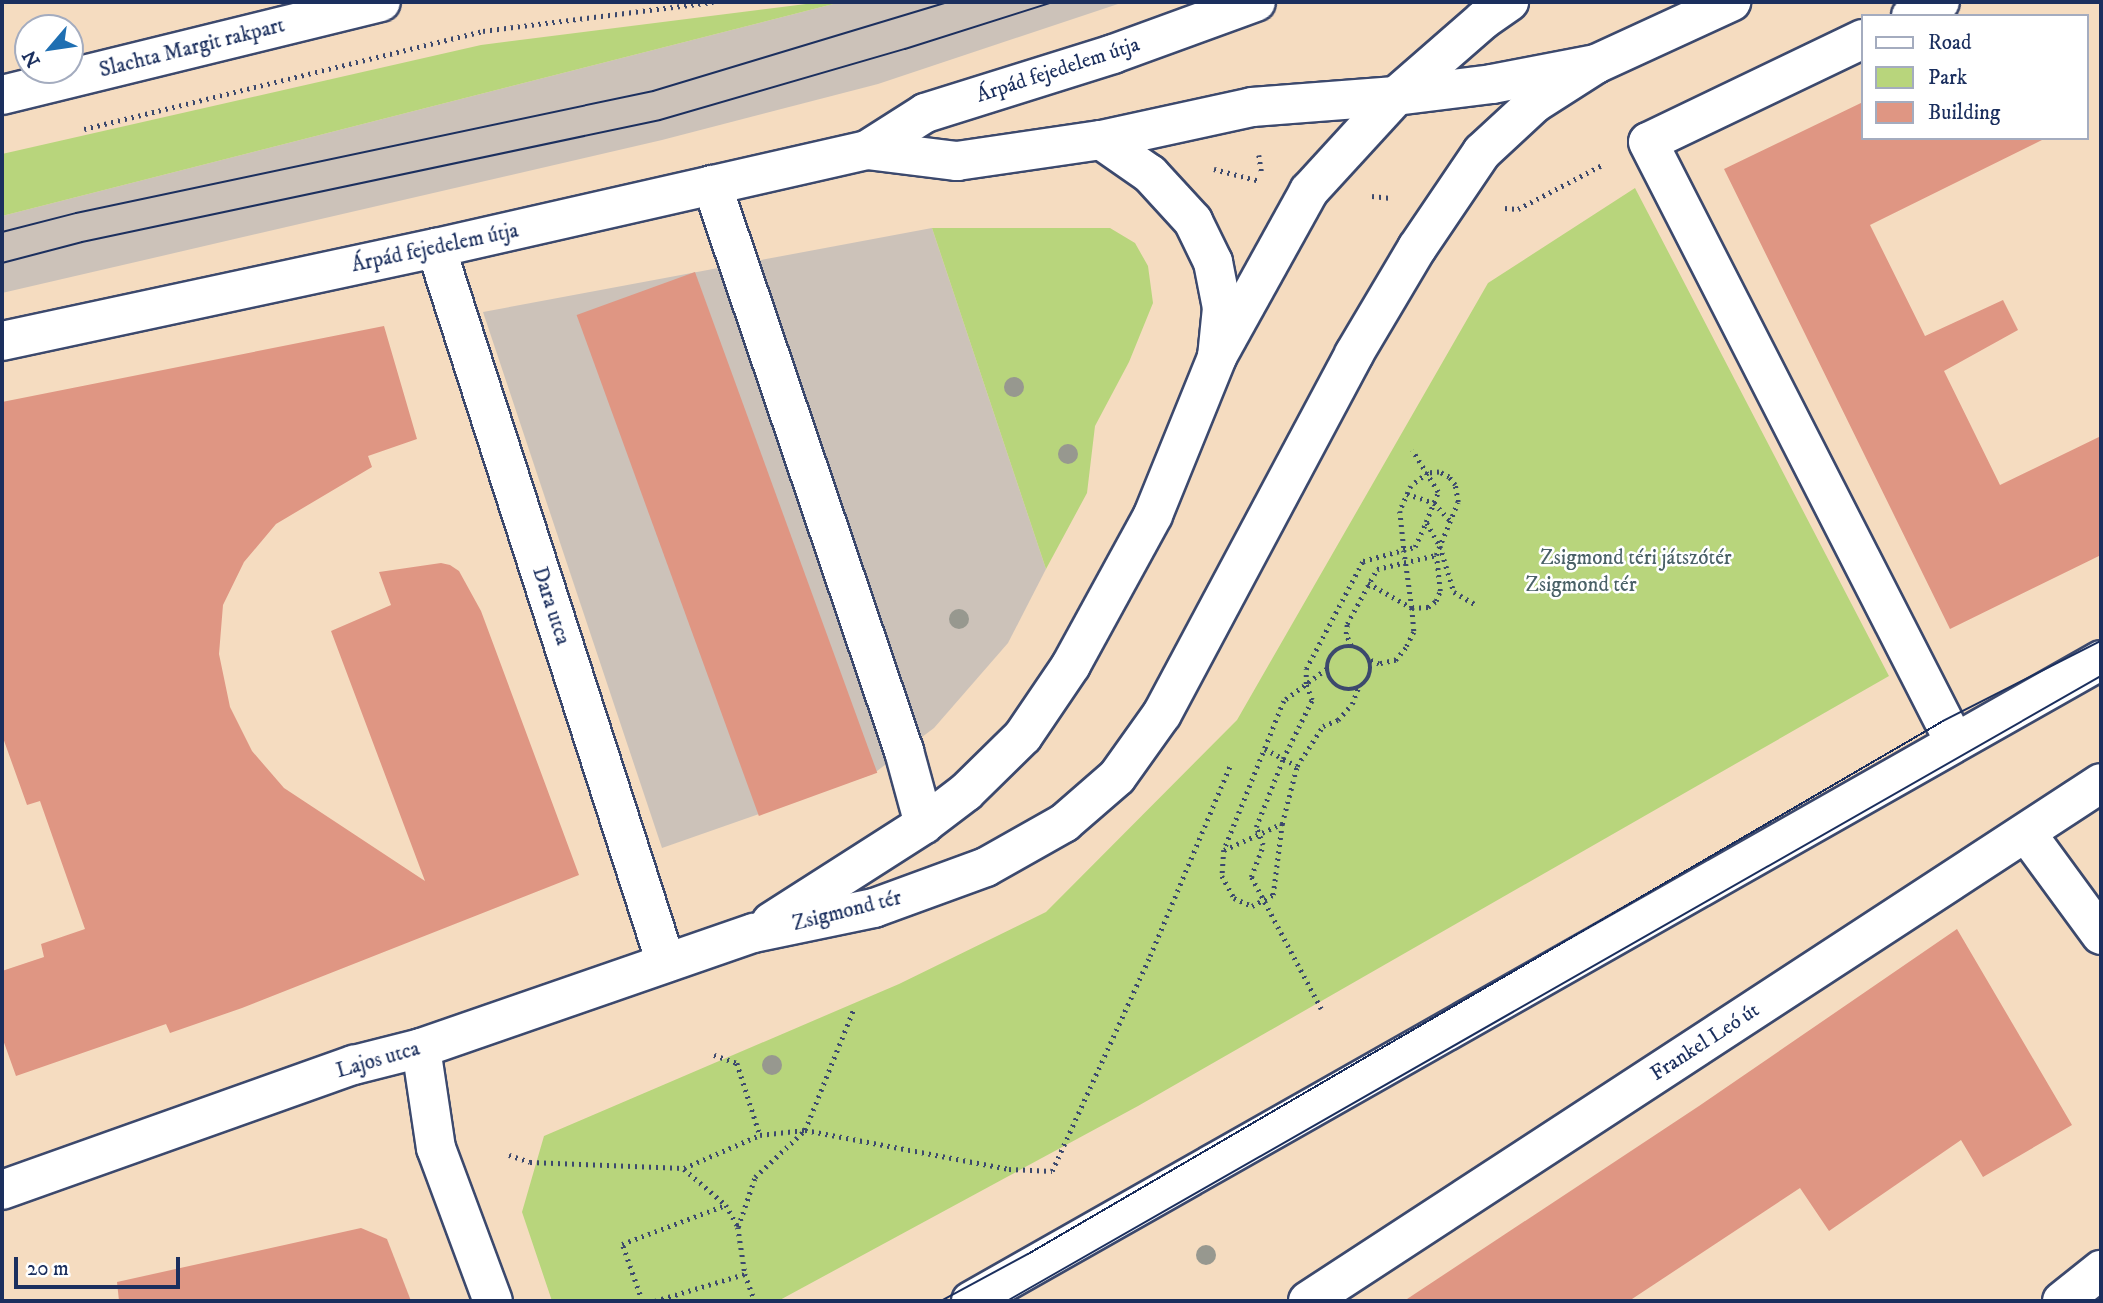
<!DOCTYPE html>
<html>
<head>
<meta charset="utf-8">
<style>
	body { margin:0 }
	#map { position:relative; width:2103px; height:1303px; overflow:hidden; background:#f5dcc0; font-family:"IM FELL DW Pica",serif }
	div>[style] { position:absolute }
	.industrial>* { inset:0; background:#ccc2b9 }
	.green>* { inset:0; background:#b8d57c }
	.building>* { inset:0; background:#df9683; transform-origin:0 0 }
	.path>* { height:4.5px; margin-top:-2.25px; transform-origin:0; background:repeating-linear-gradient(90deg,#3c496d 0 2px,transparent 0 7px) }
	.path>.ring { margin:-2.25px; padding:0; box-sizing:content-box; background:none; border:4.5px solid #3c496d; border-radius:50% }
	.roads { filter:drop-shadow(2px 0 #3c496d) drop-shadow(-2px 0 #3c496d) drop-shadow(0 2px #3c496d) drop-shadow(0 -2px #3c496d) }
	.minor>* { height:38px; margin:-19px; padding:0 19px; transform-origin:19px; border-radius:19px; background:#fff }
	.major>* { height:38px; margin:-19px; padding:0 19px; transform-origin:19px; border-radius:19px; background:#fff }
	.tram>* { height:2px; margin:-1px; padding:0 1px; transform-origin:1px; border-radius:1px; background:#1b2f5e }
	.trees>* { width:20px; height:20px; margin:-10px; border-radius:50%; background:#97988f }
	span { translate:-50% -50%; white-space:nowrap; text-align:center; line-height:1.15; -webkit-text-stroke:5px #fff; paint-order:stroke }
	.street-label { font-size:21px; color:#1b2f5e }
	.park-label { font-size:21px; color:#4a6167 }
	.frame { position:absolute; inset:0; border:4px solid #1b2f5e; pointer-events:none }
	.legend { position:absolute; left:1861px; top:14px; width:228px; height:126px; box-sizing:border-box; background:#fff; border:2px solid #a4acbf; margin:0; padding:9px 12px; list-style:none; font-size:21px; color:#1b2f5e }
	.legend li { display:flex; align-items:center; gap:14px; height:35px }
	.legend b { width:35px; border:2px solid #a4acbf }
	.north { position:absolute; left:14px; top:14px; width:70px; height:70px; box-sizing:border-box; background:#fff; border:2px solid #a4acbf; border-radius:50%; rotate:241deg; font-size:19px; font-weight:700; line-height:28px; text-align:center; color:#1b2f5e }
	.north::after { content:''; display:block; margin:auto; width:24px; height:32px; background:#1f6fb2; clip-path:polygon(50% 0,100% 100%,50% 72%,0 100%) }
	.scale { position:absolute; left:14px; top:1257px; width:166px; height:32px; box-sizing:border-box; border:4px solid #1b2f5e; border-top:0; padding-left:9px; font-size:21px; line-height:24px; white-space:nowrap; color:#1b2f5e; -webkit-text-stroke:5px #fff; paint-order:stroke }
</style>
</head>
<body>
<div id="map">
	<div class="industrial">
		<i style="clip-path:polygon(841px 2px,1124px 2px,878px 84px,662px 140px,2px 293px,2px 216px)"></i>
		<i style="clip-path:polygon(932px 228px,1046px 569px,1008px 643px,934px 728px,873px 774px,662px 848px,483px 312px)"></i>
	</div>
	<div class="green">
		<i style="clip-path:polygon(822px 2px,841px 2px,2px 216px,2px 154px,481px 45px)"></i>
		<i style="clip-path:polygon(1635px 188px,1889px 676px,1138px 1106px,778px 1301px,552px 1301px,522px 1212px,544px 1136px,899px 984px,1046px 912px,1237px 720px,1488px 283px)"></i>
		<i style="clip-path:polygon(932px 228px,1110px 228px,1135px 243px,1148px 266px,1153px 303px,1129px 362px,1095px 426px,1087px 493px,1046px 569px)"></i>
	</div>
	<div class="building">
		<i style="clip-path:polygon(1863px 102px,1863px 138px,2046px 138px,1870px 225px,1925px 336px,2003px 300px,2018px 330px,1944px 371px,2000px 485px,2101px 436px,2101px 555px,1950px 629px,1724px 169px)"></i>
		<i style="left:695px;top:272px;width:533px;height:126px;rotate:70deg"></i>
		<i style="clip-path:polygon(384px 326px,417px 439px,368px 456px,372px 467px,276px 524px,244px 562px,223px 605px,219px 654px,230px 707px,252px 751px,284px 788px,425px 881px,331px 631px,391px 605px,379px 572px,441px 563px,450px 565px,459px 571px,481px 611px,579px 875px,242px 1008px,170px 1033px,166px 1024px,16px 1076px,2px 1037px,2px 971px,44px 957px,41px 944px,85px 929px,40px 801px,27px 805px,2px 735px,2px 402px)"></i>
		<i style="clip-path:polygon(1957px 929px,2072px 1125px,1983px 1177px,1961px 1140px,1829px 1231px,1800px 1188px,1629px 1301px,1404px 1301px,1699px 1106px)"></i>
		<i style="clip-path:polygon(361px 1228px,387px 1239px,411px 1301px,119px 1301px,117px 1282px)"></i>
	</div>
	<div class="path">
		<i style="left:84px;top:129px;width:411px;rotate:-13.8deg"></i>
		<i style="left:483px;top:31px;width:232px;rotate:-7.2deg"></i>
		<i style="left:1259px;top:155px;width:19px;rotate:81deg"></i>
		<i style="left:1214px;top:169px;width:48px;rotate:14.6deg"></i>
		<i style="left:1372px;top:196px;width:19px;rotate:6deg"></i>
		<i style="left:1505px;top:208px;width:13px;rotate:4deg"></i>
		<i style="left:1518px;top:209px;width:97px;rotate:-27.6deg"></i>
		<i style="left:1407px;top:494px;width:28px;rotate:18deg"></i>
		<i style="left:1434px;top:503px;width:23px;rotate:47deg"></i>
		<i style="left:1427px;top:523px;width:26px;rotate:61deg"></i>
		<i style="left:1440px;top:546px;width:48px;rotate:73.1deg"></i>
		<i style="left:1454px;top:592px;width:24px;rotate:30deg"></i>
		<i style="left:1368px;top:583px;width:51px;rotate:29.6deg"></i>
		<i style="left:1412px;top:608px;width:16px;rotate:-4deg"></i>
		<i style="left:1428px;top:607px;width:10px;rotate:-37deg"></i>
		<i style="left:1436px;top:601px;width:11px;rotate:-68deg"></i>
		<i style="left:1440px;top:591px;width:36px;rotate:-96deg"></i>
		<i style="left:1436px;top:555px;width:57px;rotate:-67.5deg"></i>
		<i style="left:1458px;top:502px;width:17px;rotate:-100deg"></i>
		<i style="left:1455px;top:485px;width:10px;rotate:-127deg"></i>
		<i style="left:1449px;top:477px;width:11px;rotate:-153deg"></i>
		<i style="left:1439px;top:472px;width:11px;rotate:175deg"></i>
		<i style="left:1428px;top:473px;width:21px;rotate:143deg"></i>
		<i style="left:1411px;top:486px;width:27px;rotate:114deg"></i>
		<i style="left:1400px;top:511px;width:39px;rotate:84deg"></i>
		<i style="left:1404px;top:550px;width:59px;rotate:82.1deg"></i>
		<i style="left:1412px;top:608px;width:24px;rotate:85deg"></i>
		<i style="left:1414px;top:632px;width:18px;rotate:117deg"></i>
		<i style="left:1406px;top:648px;width:16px;rotate:130deg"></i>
		<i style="left:1396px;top:660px;width:17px;rotate:167deg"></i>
		<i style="left:1379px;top:664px;width:10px;rotate:-156deg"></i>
		<i class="ring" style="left:1327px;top:646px;width:39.5px;height:39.5px"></i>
		<i style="left:1351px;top:646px;width:13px;rotate:-113deg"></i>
		<i style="left:1346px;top:634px;width:10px;rotate:-84deg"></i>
		<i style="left:1347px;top:624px;width:63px;rotate:-61.4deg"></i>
		<i style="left:1377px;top:569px;width:61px;rotate:-13.3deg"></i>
		<i style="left:1327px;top:669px;width:54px;rotate:143.3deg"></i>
		<i style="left:1284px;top:701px;width:161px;rotate:111.9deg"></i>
		<i style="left:1224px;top:850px;width:26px;rotate:94deg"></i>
		<i style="left:1222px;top:876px;width:25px;rotate:61deg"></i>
		<i style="left:1234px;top:898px;width:20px;rotate:24deg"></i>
		<i style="left:1252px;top:906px;width:24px;rotate:-28deg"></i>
		<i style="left:1273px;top:895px;width:72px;rotate:-82.8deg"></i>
		<i style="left:1282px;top:824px;width:60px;rotate:-75.5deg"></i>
		<i style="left:1297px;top:766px;width:48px;rotate:-57deg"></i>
		<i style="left:1323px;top:726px;width:16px;rotate:-22deg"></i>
		<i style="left:1338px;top:720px;width:21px;rotate:-49deg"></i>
		<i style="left:1352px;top:704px;width:17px;rotate:-69deg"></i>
		<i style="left:1265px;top:749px;width:36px;rotate:28deg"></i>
		<i style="left:1224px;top:850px;width:63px;rotate:-24.5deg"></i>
		<i style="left:1321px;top:1009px;width:149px;rotate:-117.9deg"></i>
		<i style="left:1251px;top:877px;width:34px;rotate:-69deg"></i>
		<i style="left:1263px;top:845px;width:19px;rotate:-111deg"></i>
		<i style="left:1256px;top:827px;width:73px;rotate:-68.3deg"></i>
		<i style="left:1283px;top:759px;width:66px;rotate:-63.8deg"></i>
		<i style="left:1312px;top:700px;width:17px;rotate:-111deg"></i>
		<i style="left:1306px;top:684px;width:15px;rotate:-90deg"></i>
		<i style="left:1306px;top:669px;width:122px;rotate:-62.2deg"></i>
		<i style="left:1363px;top:561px;width:54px;rotate:-15.1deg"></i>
		<i style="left:1415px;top:547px;width:27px;rotate:-66deg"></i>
		<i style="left:1426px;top:522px;width:32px;rotate:-68deg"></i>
		<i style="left:1438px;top:492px;width:49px;rotate:-121.8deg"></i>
		<i style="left:714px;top:1055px;width:24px;rotate:19deg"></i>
		<i style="left:737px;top:1063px;width:76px;rotate:72.3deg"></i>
		<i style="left:509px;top:1155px;width:22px;rotate:18deg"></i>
		<i style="left:530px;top:1162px;width:154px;rotate:2.2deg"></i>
		<i style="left:684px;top:1168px;width:83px;rotate:-23.5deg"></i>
		<i style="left:760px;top:1135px;width:45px;rotate:-6.3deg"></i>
		<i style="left:805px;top:1130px;width:208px;rotate:10.8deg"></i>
		<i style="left:1009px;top:1169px;width:43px;rotate:2.7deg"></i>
		<i style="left:1052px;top:1171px;width:236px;rotate:-65.5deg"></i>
		<i style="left:1150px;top:956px;width:209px;rotate:-67.2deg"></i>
		<i style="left:684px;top:1169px;width:55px;rotate:40.6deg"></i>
		<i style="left:726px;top:1205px;width:25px;rotate:61deg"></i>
		<i style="left:738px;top:1227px;width:48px;rotate:81.5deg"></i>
		<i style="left:745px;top:1274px;width:29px;rotate:70deg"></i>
		<i style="left:738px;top:1227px;width:53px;rotate:-71.2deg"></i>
		<i style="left:755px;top:1177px;width:69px;rotate:-43.2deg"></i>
		<i style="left:805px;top:1130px;width:131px;rotate:-68.1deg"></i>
		<i style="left:642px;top:1301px;width:60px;rotate:-109.3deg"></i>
		<i style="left:622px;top:1244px;width:111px;rotate:-20.6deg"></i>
		<i style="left:655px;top:1301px;width:94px;rotate:-16.7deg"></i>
	</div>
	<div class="roads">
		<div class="minor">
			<i style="left:1911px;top:16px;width:32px;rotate:-26deg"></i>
			<i style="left:1863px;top:39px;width:238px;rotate:154.4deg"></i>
			<i style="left:1648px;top:142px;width:673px;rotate:62.94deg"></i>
			<i style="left:1101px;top:140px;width:60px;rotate:34.8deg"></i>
			<i style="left:1150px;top:174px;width:64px;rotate:47.5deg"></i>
			<i style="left:1193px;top:221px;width:46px;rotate:64deg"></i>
			<i style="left:1213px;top:262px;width:47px;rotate:78.9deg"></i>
			<i style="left:1222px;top:308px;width:49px;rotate:95.8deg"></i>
			<i style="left:867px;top:150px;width:69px;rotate:-32.5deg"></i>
			<i style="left:925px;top:113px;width:197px;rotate:-17.4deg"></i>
			<i style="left:1113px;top:54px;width:152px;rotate:-20deg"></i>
			<i style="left:712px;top:185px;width:598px;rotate:71.26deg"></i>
			<i style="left:904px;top:751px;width:76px;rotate:74.7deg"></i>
			<i style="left:436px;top:248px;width:751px;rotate:72.17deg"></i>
			<i style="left:2px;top:341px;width:444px;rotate:-12.1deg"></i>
			<i style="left:436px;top:248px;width:442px;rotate:-12.8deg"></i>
			<i style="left:867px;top:150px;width:91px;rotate:7deg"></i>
			<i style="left:957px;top:161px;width:146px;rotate:-8.3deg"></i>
			<i style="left:1101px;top:140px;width:155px;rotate:-12.3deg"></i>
			<i style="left:1252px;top:107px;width:144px;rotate:-4.4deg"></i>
			<i style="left:1396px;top:96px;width:97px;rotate:-7.1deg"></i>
			<i style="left:1492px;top:84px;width:106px;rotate:-10.9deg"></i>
			<i style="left:2027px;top:834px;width:125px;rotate:53.8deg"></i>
			<i style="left:421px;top:1048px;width:101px;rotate:81.5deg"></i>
			<i style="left:436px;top:1148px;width:163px;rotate:69.6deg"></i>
			<i style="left:971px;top:1301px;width:1299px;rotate:-29.56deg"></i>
			<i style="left:1308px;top:1301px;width:947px;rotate:-33.15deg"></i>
			<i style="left:2062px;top:1301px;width:50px;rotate:-38.5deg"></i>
		</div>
		<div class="major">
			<i style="left:2px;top:95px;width:390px;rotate:-13.8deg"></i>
			<i style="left:771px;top:922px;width:182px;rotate:-32.6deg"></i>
			<i style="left:924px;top:824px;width:53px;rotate:-37.3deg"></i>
			<i style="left:966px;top:792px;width:80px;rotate:-44.5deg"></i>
			<i style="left:1023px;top:736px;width:86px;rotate:-55.9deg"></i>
			<i style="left:1071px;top:665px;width:171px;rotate:-61.3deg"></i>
			<i style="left:1153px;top:515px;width:170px;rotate:-67.9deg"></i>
			<i style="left:1217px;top:357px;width:190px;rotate:-61deg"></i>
			<i style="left:1309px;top:191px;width:129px;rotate:-47.5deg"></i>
			<i style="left:1396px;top:96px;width:116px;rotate:-41.1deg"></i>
			<i style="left:1483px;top:20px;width:32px;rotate:-35deg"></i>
			<i style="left:2px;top:1190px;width:374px;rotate:-19.6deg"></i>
			<i style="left:354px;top:1065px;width:69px;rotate:-14.2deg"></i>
			<i style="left:421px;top:1048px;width:352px;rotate:-19.1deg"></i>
			<i style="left:754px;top:933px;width:123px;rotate:-11.8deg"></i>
			<i style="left:874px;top:908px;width:119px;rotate:-20.1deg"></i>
			<i style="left:986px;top:867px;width:90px;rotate:-29.4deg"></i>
			<i style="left:1064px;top:823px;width:70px;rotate:-41deg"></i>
			<i style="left:1117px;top:777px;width:77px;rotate:-54.5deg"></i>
			<i style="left:1162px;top:714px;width:408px;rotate:-61.9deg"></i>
			<i style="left:1354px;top:354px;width:123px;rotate:-59.3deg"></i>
			<i style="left:1417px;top:248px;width:116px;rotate:-55.9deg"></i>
			<i style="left:1482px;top:152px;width:72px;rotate:-42.8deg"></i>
			<i style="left:1535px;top:103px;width:72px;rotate:-32.6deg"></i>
			<i style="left:1596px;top:64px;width:149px;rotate:-24.7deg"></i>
		</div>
	</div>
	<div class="tram">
		<i style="left:2px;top:232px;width:76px;rotate:-14.4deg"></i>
		<i style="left:76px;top:213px;width:590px;rotate:-11.94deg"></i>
		<i style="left:653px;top:91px;width:308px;rotate:-16.8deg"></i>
		<i style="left:2px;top:263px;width:83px;rotate:-14.7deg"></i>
		<i style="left:82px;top:242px;width:591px;rotate:-11.92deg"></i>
		<i style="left:660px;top:120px;width:255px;rotate:-16.2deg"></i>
		<i style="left:905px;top:49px;width:155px;rotate:-17.6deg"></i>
		<i style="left:941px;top:1301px;width:99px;rotate:-28.4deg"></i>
		<i style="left:1028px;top:1254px;width:1059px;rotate:-30.22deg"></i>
		<i style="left:1943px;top:721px;width:177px;rotate:-26.9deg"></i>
		<i style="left:1007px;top:1301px;width:1260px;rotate:-29.74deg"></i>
	</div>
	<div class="trees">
		<i style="left:1014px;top:387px"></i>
		<i style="left:1068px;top:454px"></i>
		<i style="left:959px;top:619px"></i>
		<i style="left:772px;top:1065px"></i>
		<i style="left:1206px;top:1255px"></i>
	</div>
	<div class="street-label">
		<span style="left:192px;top:48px;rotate:-14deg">Slachta Margit rakpart</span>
		<span style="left:1058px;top:70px;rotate:-18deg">Árpád fejedelem útja</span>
		<span style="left:435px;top:248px;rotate:-12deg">Árpád fejedelem útja</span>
		<span style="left:551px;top:606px;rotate:72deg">Dara utca</span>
		<span style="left:847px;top:911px;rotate:-14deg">Zsigmond tér</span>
		<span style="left:1705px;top:1042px;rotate:-33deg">Frankel Leó út</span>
		<span style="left:378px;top:1060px;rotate:-16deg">Lajos utca</span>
	</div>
	<div class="park-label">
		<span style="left:1636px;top:558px">Zsigmond téri játszótér</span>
		<span style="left:1581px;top:585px">Zsigmond tér</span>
	</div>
	<div class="frame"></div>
	<ul class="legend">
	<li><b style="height:9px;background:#fff"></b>Road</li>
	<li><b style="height:19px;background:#b8d57c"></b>Park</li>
	<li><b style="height:19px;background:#df9683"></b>Building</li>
	</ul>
	<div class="north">N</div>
	<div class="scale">20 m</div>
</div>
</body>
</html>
